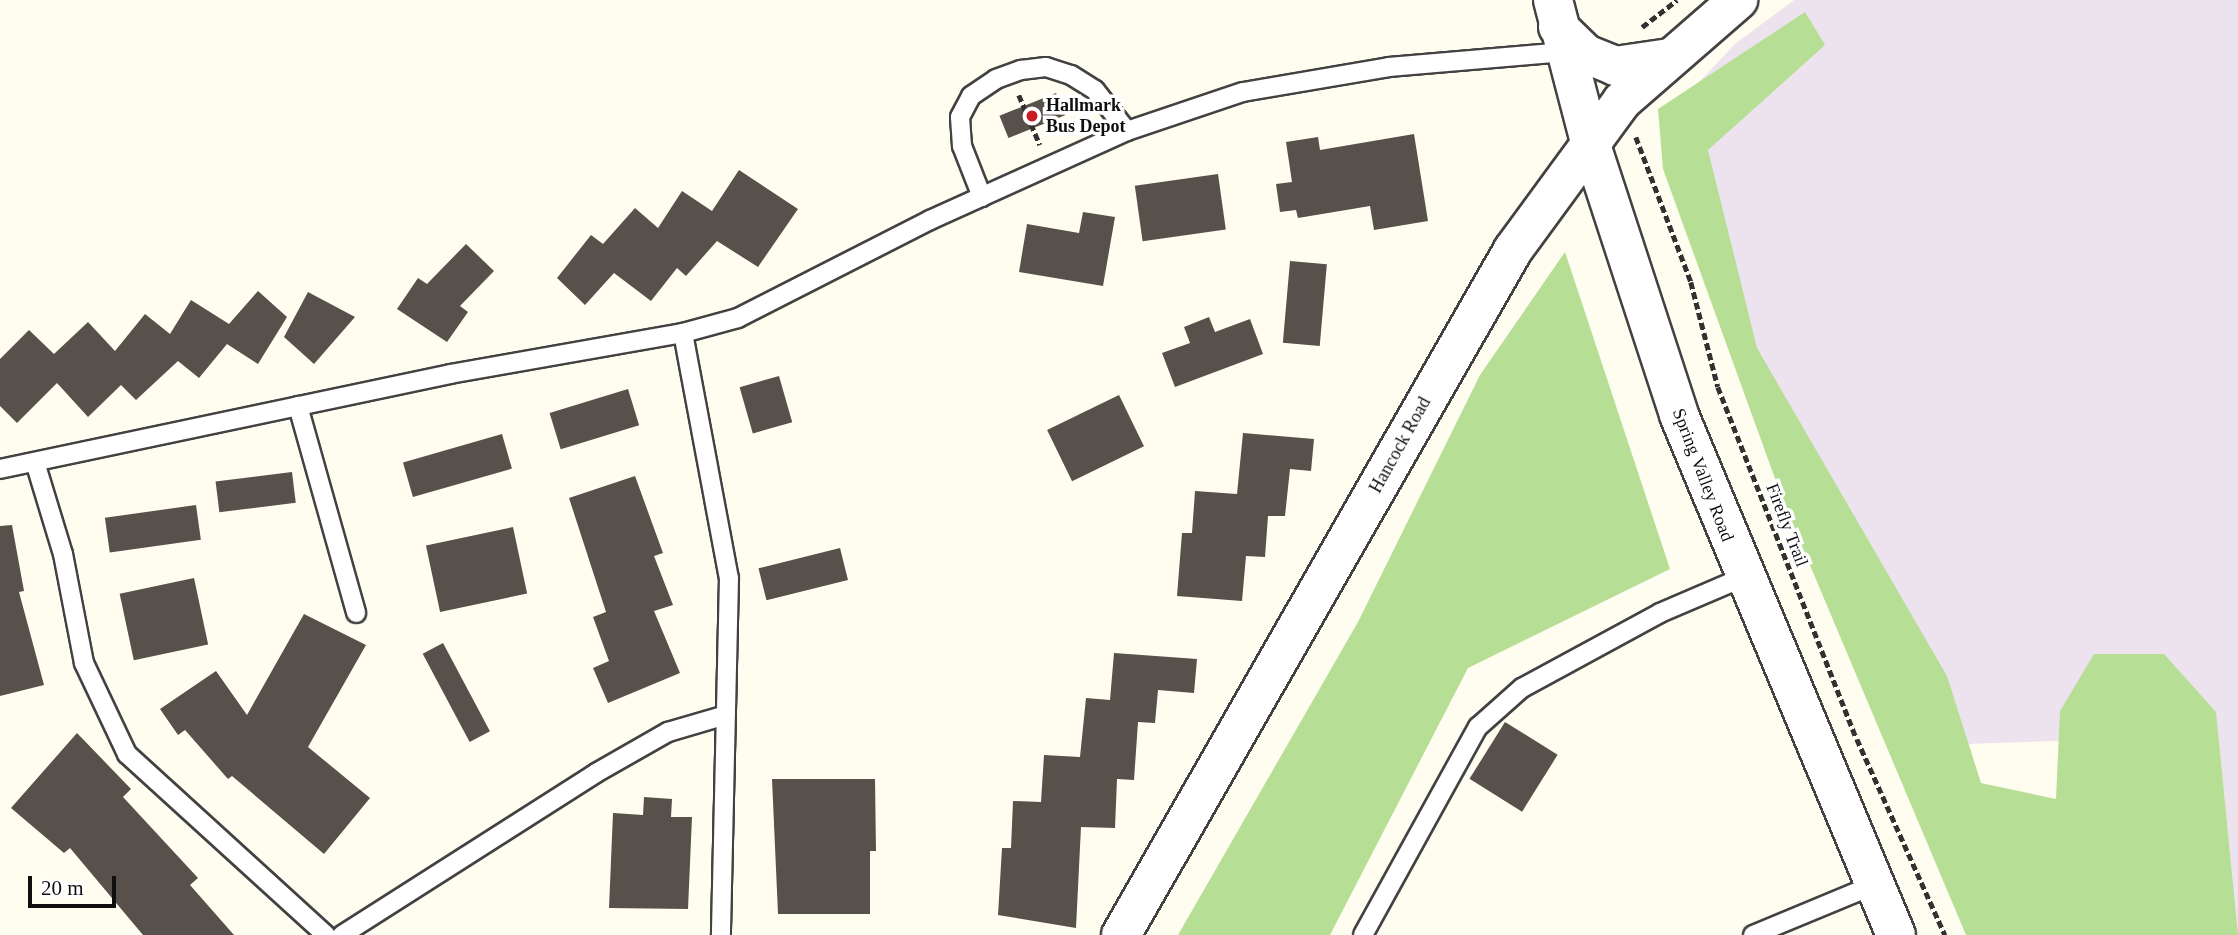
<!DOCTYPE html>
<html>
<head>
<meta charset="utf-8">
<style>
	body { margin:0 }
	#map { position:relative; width:2238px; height:935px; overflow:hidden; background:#fffcf0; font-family:"Times New Roman",serif }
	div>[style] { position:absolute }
	.industrial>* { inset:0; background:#ede3ee }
	.forest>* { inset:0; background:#b6de95 }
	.building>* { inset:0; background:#58504a; transform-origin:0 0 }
	.path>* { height:4.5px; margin-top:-2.25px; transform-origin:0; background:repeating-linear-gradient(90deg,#313131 0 7px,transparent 0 10.5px) }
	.roads { filter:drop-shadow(2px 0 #424242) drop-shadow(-2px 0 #424242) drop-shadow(0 2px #424242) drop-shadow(0 -2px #424242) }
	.service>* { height:18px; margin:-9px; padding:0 9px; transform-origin:9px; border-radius:9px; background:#fff }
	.tertiary>* { height:38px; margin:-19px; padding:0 19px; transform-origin:19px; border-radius:19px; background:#fff }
	.dots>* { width:19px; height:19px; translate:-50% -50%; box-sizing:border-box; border:4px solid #fff; border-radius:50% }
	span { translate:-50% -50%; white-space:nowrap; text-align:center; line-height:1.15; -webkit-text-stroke:7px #fff; paint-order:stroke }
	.poi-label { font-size:18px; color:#0f0f0f; font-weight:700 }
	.left { translate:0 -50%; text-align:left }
	.street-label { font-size:18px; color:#0f0f0f }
	.scale { position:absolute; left:28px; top:876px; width:88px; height:32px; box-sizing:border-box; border:4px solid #0f0f0f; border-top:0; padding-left:9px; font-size:21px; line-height:24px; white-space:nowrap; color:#0f0f0f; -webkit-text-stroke:5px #fff; paint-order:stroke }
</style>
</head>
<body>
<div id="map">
	<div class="industrial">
		<i style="clip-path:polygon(1794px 0,2238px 0,2238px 935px,2175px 737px,1903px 746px,1758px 411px,1682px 100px,1735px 44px)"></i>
	</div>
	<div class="forest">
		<i style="clip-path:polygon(1805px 12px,1825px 45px,1708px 150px,1757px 348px,1947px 676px,1981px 783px,2056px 799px,2060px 711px,2094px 654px,2164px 654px,2216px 712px,2238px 935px,1966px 935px,1785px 506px,1663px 169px,1658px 109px)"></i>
		<i style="clip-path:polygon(1565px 252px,1670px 569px,1468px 668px,1330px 935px,1178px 935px,1358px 622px,1480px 375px)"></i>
	</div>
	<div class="building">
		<i style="left:1056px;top:93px;width:24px;height:61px;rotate:68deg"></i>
		<i style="clip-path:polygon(1414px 134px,1428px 221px,1374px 230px,1370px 206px,1298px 218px,1296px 210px,1280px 212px,1276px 184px,1292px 182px,1286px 142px,1318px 137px,1320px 150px)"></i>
		<i style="clip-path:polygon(739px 170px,798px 209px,758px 267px,717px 241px,686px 276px,677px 268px,651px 301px,614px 273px,585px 305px,557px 278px,591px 235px,603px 244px,635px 208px,658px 228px,682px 191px,712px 211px)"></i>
		<i style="left:1218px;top:174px;width:56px;height:84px;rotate:82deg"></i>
		<i style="clip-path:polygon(1083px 212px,1115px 217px,1103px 286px,1019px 272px,1027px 224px,1079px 233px)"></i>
		<i style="clip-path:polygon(466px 244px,494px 271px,460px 306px,468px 312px,447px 342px,397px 309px,418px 278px,427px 284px)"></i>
		<i style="left:1290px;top:261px;width:37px;height:82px;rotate:5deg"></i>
		<i style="clip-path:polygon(258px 291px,287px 317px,258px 364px,227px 344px,199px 378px,178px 361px,136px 400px,121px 385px,88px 417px,57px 383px,17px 423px,0 406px,0 359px,29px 330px,54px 354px,88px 322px,115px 351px,145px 314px,170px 334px,191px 300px,229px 324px)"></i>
		<i style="clip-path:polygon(308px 292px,355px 317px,314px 364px,284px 337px)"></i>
		<i style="clip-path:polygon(1209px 317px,1215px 332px,1250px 319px,1263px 354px,1175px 387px,1162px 353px,1190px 343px,1184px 327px)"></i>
		<i style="left:779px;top:376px;width:48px;height:41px;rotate:74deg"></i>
		<i style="left:628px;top:389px;width:38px;height:82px;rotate:73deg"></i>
		<i style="left:1119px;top:395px;width:57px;height:80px;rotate:64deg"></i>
		<i style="clip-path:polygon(1243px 433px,1314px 439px,1311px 471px,1290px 469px,1285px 516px,1268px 516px,1265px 557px,1246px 556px,1242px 601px,1177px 596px,1182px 533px,1192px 533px,1195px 491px,1237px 494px)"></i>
		<i style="left:502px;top:434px;width:36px;height:103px;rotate:74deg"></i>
		<i style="left:292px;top:472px;width:31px;height:77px;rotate:83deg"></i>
		<i style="clip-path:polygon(635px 476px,663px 553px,654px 556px,673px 605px,654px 611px,680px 673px,608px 703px,593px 668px,609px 661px,593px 617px,606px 612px,569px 498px)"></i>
		<i style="left:196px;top:505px;width:35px;height:92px;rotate:82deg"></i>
		<i style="clip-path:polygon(12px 525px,24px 591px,19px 592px,44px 685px,0 696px,0 526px)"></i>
		<i style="left:513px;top:527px;width:68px;height:89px;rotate:78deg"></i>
		<i style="left:840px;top:548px;width:33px;height:84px;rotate:76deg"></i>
		<i style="left:194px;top:578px;width:68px;height:76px;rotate:78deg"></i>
		<i style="clip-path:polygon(304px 614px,366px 645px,308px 747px,370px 798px,324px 854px,232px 776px,228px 779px,185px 730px,178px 735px,160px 709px,216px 671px,247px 715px)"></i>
		<i style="left:443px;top:643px;width:100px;height:23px;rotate:62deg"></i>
		<i style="clip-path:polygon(1114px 653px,1197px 659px,1194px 693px,1158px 690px,1155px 723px,1138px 722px,1134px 780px,1117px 779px,1115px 828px,1081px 827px,1076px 928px,998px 915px,1002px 848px,1011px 848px,1013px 801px,1041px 802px,1044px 755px,1080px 757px,1086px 698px,1110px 700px)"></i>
		<i style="left:1505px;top:722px;width:62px;height:67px;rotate:32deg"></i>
		<i style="clip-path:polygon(77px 733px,131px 789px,123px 797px,198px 878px,190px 885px,234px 935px,143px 935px,70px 848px,64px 853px,11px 808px)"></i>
		<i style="clip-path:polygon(772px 779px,875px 779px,876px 851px,870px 851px,870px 914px,778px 914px)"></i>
		<i style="clip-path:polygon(644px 797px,672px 799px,671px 817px,692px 817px,688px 909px,609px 908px,613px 813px,643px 815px)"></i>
	</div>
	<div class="path">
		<i style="left:1642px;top:27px;width:44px;rotate:-37.6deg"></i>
		<i style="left:1019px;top:95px;width:54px;rotate:67.2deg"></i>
		<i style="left:1636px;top:137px;width:155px;rotate:69.2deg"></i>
		<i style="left:1691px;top:282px;width:108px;rotate:75.6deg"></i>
		<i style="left:1718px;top:387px;width:378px;rotate:68.5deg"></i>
		<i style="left:1857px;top:739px;width:215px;rotate:65.8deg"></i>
	</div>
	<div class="roads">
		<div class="service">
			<i style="left:982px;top:197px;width:55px;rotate:-111.4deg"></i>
			<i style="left:962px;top:146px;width:29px;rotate:-94deg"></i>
			<i style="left:960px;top:117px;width:24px;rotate:-62deg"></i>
			<i style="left:971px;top:96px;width:30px;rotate:-34deg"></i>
			<i style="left:996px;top:79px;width:27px;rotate:-20deg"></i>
			<i style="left:1021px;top:70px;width:25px;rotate:-7deg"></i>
			<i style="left:1046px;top:67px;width:26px;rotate:18deg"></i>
			<i style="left:1071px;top:75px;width:28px;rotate:32deg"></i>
			<i style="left:1095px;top:90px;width:52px;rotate:52deg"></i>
			<i style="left:683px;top:333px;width:249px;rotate:79.4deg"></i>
			<i style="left:729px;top:578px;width:357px;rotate:91.3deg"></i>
			<i style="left:298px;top:406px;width:215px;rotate:74.3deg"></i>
			<i style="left:35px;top:462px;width:96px;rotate:73.1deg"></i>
			<i style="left:63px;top:554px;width:111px;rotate:79.1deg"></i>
			<i style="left:84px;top:663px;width:101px;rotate:64.7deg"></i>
			<i style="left:127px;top:754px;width:269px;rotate:42.3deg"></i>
			<i style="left:0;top:469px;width:460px;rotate:-11.9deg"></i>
			<i style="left:450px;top:374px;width:237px;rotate:-10deg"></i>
			<i style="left:683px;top:333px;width:57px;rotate:-15.3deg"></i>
			<i style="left:738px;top:318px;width:216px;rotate:-27deg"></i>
			<i style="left:930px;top:220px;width:216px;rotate:-24.3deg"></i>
			<i style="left:1127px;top:131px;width:122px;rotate:-18.6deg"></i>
			<i style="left:1243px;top:92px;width:148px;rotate:-9.7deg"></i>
			<i style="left:1389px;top:67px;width:176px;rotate:-4.9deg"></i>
			<i style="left:342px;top:935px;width:301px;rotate:-32.5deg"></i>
			<i style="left:596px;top:773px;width:83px;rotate:-29.7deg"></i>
			<i style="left:668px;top:732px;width:60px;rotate:-16.3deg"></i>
			<i style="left:1363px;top:935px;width:238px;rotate:-61.1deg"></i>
			<i style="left:1478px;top:727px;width:59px;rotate:-41.6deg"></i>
			<i style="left:1522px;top:688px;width:157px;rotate:-28.5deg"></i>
			<i style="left:1660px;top:613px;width:91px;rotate:-23.2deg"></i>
			<i style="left:1753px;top:935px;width:131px;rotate:-22.5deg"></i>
		</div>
		<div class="tertiary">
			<i style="left:1553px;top:0;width:147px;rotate:75.4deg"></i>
			<i style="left:1590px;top:142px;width:287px;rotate:71.9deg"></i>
			<i style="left:1679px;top:415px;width:563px;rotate:67.35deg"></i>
			<i style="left:1558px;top:27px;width:39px;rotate:44deg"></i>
			<i style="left:1586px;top:54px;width:31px;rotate:22deg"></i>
			<i style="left:1615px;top:66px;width:55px;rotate:-8.4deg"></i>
			<i style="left:1121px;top:935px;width:789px;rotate:-60.22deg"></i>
			<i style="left:1513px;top:250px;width:185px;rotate:-53.8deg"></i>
			<i style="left:1622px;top:101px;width:154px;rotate:-41deg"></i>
		</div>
	</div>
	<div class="dots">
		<i style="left:1032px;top:116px;background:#c91d24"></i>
	</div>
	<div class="poi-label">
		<span class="left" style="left:1046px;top:116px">Hallmark<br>Bus Depot</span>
	</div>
	<div class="street-label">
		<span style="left:1400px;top:445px;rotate:-61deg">Hancock Road</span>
		<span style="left:1703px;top:475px;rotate:69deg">Spring Valley Road</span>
		<span style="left:1787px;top:525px;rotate:69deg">Firefly Trail</span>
	</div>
	<div class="scale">20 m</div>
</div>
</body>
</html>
